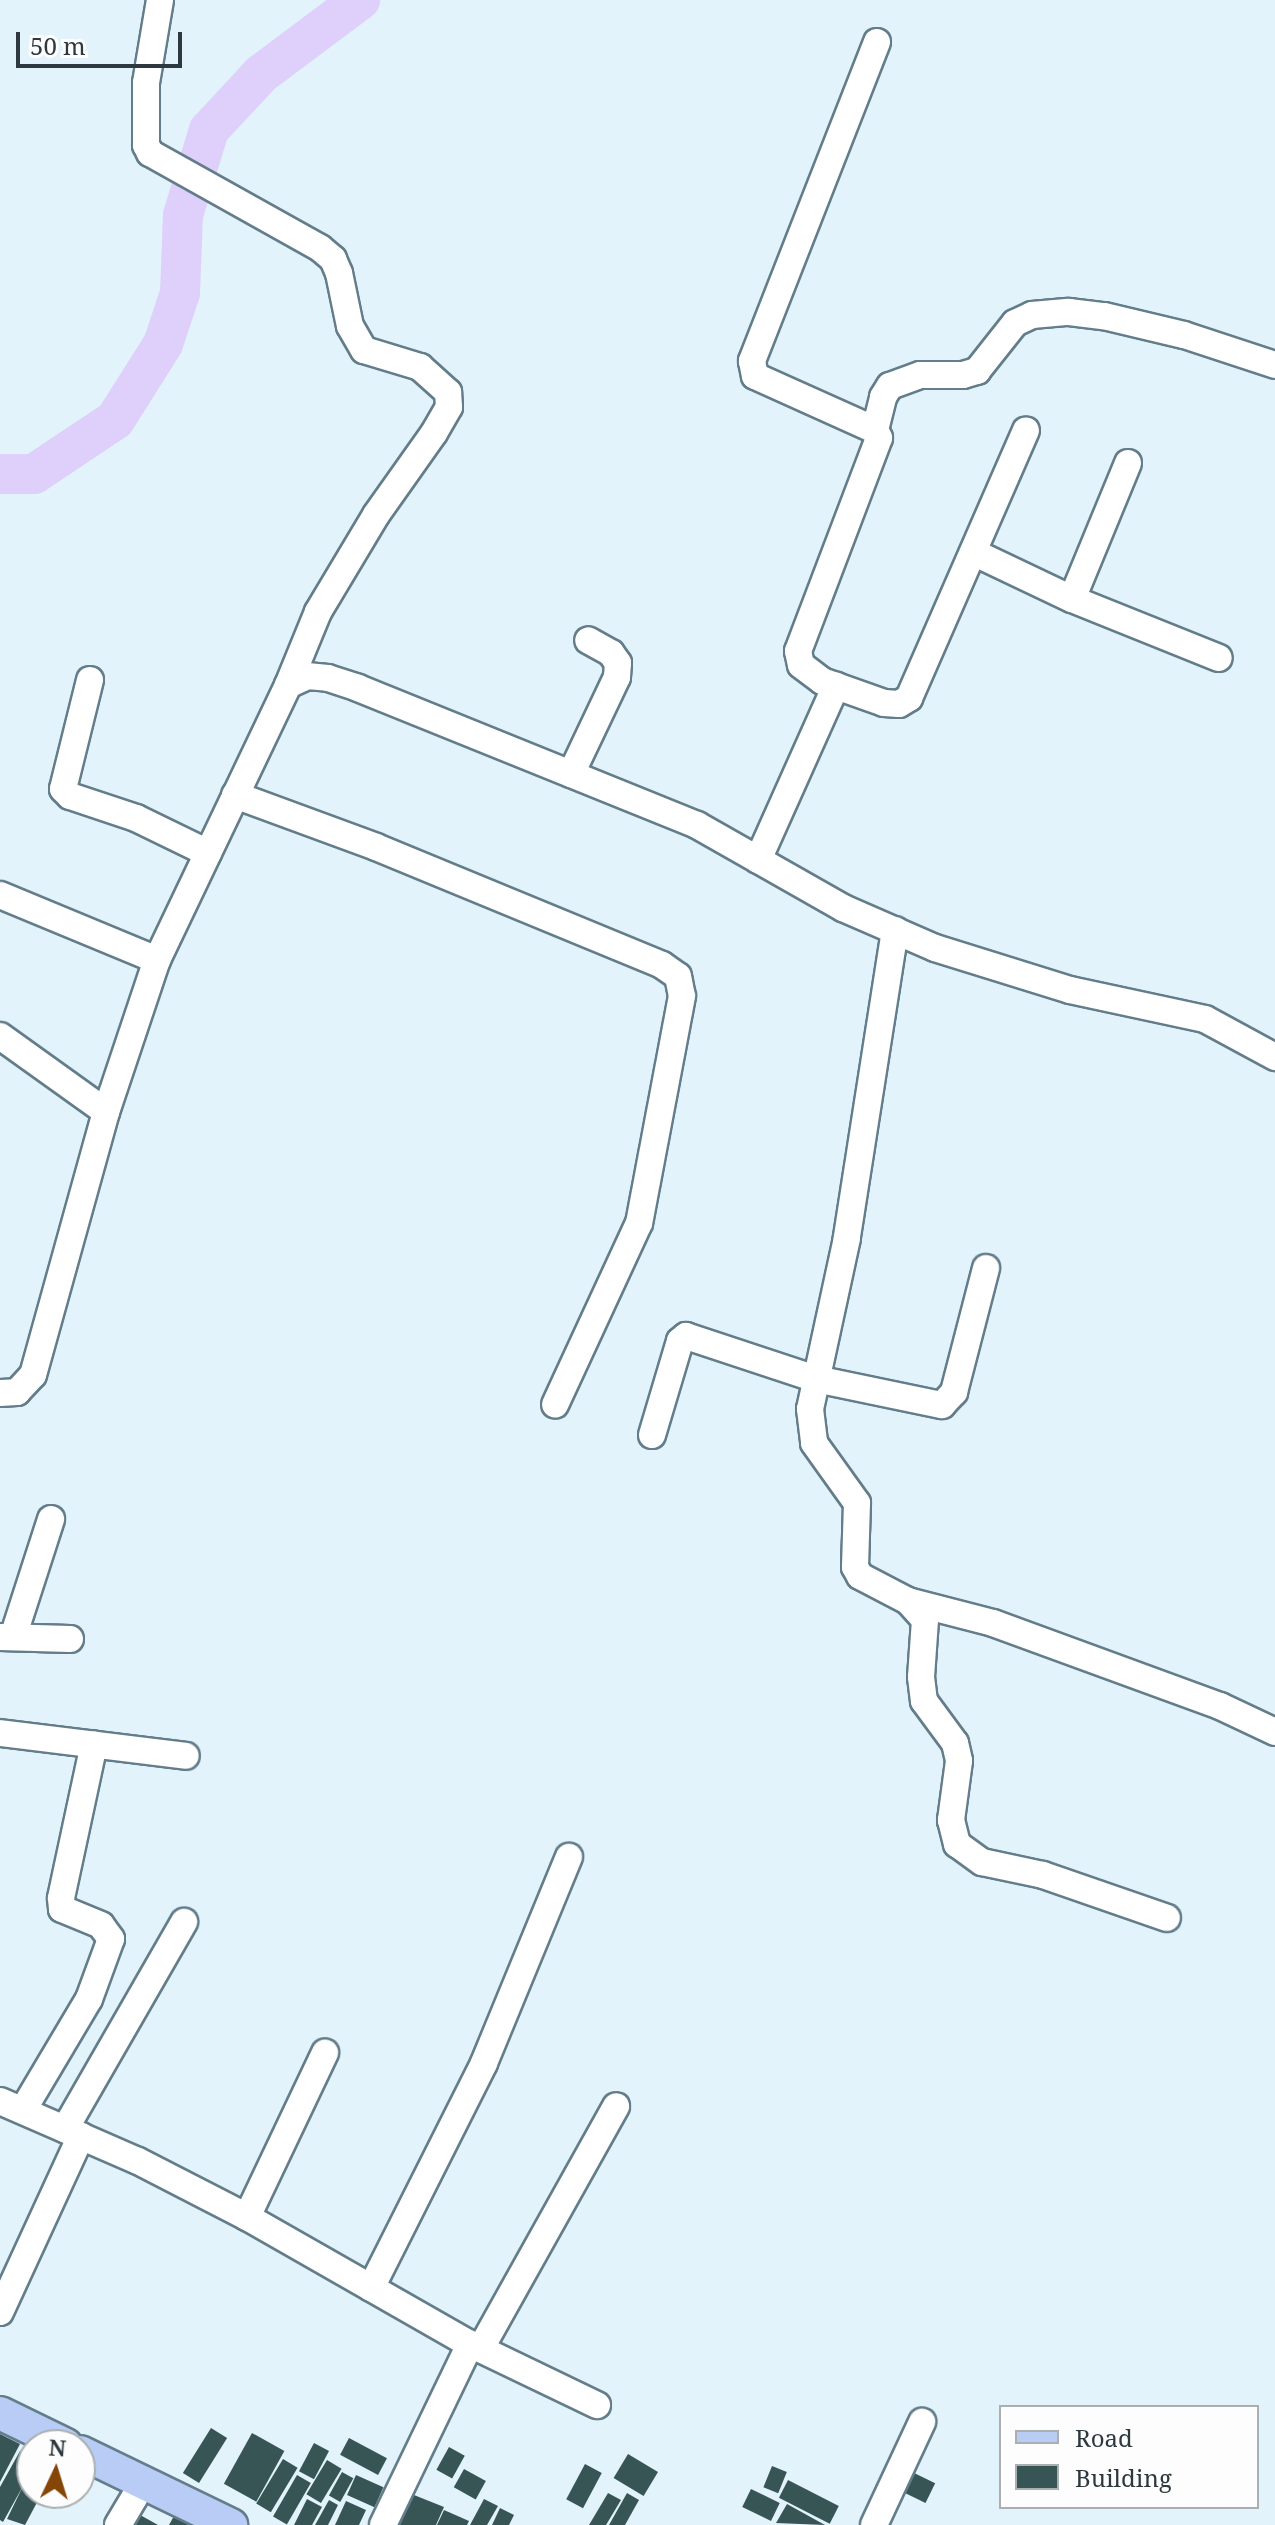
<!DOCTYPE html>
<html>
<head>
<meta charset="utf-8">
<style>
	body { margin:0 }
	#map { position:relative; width:1275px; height:2525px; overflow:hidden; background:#e2f3fc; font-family:"Noto Serif",serif }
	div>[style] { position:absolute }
	.river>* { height:40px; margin:-20px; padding:0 20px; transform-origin:20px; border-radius:20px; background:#ded0fb }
	.building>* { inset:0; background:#375555; transform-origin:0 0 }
	.roads { filter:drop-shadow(2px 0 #637d8a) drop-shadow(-2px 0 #637d8a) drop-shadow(0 2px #637d8a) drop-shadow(0 -2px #637d8a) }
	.minor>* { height:26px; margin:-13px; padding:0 13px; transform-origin:13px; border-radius:13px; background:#fff }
	.major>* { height:32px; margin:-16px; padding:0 16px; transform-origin:16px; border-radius:16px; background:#b9ccf5 }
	span { translate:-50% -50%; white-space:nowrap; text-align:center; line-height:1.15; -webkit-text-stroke:8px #fdfdfd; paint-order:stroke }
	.legend { position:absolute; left:999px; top:2405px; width:260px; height:104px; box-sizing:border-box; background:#fdfdfd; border:2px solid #aaafb1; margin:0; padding:10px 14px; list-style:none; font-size:24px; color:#2e393f }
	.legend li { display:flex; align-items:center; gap:16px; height:40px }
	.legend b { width:40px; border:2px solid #aaafb1 }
	.north { position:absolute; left:16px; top:2429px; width:80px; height:80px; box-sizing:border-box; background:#fdfdfd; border:2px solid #aaafb1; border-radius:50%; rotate:4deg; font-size:22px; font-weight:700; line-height:32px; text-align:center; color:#2e393f }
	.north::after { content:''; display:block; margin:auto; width:28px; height:36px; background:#844507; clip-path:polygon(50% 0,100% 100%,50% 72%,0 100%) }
	.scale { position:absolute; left:16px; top:32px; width:166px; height:36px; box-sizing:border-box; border:4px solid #2e393f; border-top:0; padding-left:10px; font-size:24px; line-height:28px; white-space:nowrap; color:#2e393f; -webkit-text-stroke:6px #fdfdfd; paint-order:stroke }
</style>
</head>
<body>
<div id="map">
	<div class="river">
		<i style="left:0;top:474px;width:34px"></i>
		<i style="left:34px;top:474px;width:97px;rotate:-33.7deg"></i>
		<i style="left:115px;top:420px;width:90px;rotate:-57.7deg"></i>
		<i style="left:163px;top:344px;width:54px;rotate:-71.6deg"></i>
		<i style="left:180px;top:293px;width:78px;rotate:-87.8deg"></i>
		<i style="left:183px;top:215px;width:89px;rotate:-73deg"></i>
		<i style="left:209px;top:130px;width:76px;rotate:-47.1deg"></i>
		<i style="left:261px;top:74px;width:124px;rotate:-36.8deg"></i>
	</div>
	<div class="building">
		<i style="left:211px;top:2428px;width:19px;height:53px;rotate:32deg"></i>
		<i style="left:252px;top:2433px;width:37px;height:58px;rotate:29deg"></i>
		<i style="clip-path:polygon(0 2434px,20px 2444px,0 2482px)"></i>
		<i style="left:349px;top:2438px;width:43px;height:19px;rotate:28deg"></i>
		<i style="left:314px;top:2443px;width:17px;height:32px;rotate:28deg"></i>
		<i style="left:449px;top:2447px;width:18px;height:26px;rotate:29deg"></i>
		<i style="clip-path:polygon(20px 2451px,32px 2458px,32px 2493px,42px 2493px,25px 2525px,7px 2519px,23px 2486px,3px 2522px,0 2520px,0 2487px)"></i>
		<i style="left:628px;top:2454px;width:35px;height:28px;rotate:31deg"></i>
		<i style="left:283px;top:2459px;width:17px;height:52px;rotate:31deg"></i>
		<i style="left:327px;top:2460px;width:17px;height:40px;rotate:31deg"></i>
		<i style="left:585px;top:2464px;width:19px;height:40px;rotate:28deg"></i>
		<i style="left:772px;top:2466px;width:16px;height:23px;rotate:22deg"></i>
		<i style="left:464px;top:2469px;width:25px;height:21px;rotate:29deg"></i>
		<i style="left:910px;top:2471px;width:28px;height:22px;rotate:26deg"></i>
		<i style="left:342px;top:2472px;width:13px;height:27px;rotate:29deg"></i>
		<i style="left:297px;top:2475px;width:16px;height:48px;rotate:30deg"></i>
		<i style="left:356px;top:2475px;width:30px;height:22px;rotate:24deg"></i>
		<i style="left:788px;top:2480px;width:57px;height:20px;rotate:27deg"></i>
		<i style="left:751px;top:2489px;width:32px;height:20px;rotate:26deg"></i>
		<i style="clip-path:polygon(409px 2493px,444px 2507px,436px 2525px,395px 2525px)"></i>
		<i style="clip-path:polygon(608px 2493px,621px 2500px,606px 2525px,589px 2525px)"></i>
		<i style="clip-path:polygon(627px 2493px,639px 2500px,625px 2525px,609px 2525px)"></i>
		<i style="clip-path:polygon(307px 2499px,322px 2507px,312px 2525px,294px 2525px)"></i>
		<i style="clip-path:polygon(484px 2499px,498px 2506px,487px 2525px,470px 2525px)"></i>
		<i style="clip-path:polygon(329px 2500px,338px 2505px,328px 2525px,315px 2525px)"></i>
		<i style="clip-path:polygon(346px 2501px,366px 2510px,359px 2525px,335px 2525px)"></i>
		<i style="clip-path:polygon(787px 2504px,825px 2525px,776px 2523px)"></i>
		<i style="clip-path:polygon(500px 2508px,514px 2515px,509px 2525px,492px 2525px)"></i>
		<i style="clip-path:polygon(444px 2510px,469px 2521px,467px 2525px,437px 2525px)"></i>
		<i style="clip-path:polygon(133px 2511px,158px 2525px,124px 2525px)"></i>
		<i style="clip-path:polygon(174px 2516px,189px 2525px,169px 2525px)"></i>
	</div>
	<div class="roads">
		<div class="minor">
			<i style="left:160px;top:0;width:84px;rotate:99.6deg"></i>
			<i style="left:146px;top:83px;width:62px;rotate:90deg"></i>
			<i style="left:146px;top:145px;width:9px;rotate:63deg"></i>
			<i style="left:150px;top:153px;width:195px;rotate:29.2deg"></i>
			<i style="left:320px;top:248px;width:17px;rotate:40deg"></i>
			<i style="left:333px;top:259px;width:15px;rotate:67deg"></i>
			<i style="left:339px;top:273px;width:54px;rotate:78.3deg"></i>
			<i style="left:350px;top:326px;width:28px;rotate:60deg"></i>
			<i style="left:364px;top:350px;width:59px;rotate:16.9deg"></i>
			<i style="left:420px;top:367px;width:38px;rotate:42deg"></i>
			<i style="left:448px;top:392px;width:15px;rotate:86deg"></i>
			<i style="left:449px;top:407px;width:30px;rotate:120deg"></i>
			<i style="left:434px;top:433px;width:100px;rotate:125.3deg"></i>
			<i style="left:376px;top:515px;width:113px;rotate:120.9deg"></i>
			<i style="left:318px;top:612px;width:79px;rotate:112.3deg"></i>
			<i style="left:877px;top:42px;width:343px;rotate:111.4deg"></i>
			<i style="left:752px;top:361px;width:15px;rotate:79deg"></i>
			<i style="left:755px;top:376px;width:132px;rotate:24.2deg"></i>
			<i style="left:875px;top:430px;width:9px;rotate:63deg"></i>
			<i style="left:879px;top:438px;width:228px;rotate:110.8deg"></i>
			<i style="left:798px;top:651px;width:14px;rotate:78deg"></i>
			<i style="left:801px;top:665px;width:26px;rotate:37deg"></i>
			<i style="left:822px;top:681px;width:66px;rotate:19.5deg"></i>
			<i style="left:884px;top:703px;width:15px;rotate:4deg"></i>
			<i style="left:899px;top:704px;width:12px;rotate:-31deg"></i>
			<i style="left:909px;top:698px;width:292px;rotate:-66.4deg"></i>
			<i style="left:875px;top:430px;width:34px;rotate:-76deg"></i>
			<i style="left:883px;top:397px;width:13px;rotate:-58deg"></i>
			<i style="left:890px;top:386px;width:32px;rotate:-20deg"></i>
			<i style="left:920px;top:375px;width:43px"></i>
			<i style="left:963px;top:375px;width:15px;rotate:-16deg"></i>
			<i style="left:977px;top:371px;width:61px;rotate:-51.6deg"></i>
			<i style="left:1015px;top:323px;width:19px;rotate:-25deg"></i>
			<i style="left:1032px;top:315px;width:37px;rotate:-5deg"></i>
			<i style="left:1069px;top:312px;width:35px;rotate:7deg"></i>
			<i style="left:1104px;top:316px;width:82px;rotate:13.4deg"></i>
			<i style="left:1184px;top:335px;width:96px;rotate:18.2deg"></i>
			<i style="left:975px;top:553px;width:107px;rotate:25.4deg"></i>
			<i style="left:1072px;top:599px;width:158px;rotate:21.9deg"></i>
			<i style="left:1072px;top:599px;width:147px;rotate:-67.6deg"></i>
			<i style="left:90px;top:680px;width:112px;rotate:103.9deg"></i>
			<i style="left:63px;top:789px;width:10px;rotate:45deg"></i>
			<i style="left:70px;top:796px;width:70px;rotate:18.4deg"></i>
			<i style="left:136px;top:818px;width:80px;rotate:25.9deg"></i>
			<i style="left:571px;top:774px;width:107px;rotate:-64.6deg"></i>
			<i style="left:617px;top:677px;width:14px;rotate:-86deg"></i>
			<i style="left:618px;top:663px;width:12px;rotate:-125deg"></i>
			<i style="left:611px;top:653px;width:26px;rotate:-151deg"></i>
			<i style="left:235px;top:795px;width:150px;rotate:20.2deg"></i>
			<i style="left:376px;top:847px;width:309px;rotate:22.4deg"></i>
			<i style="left:662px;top:965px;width:19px;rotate:35deg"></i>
			<i style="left:678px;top:976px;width:20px;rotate:79deg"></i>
			<i style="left:682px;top:996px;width:231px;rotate:100.7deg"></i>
			<i style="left:639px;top:1223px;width:200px;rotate:114.8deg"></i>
			<i style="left:758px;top:860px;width:191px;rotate:-65.9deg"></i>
			<i style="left:0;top:895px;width:170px;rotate:22.5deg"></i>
			<i style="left:895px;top:930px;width:312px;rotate:98.9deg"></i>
			<i style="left:847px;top:1238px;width:175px;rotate:102.2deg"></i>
			<i style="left:810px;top:1409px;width:34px;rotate:83deg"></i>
			<i style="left:814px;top:1443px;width:74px;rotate:54.4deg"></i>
			<i style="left:857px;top:1503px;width:64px;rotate:91.8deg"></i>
			<i style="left:855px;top:1567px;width:10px;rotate:61deg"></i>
			<i style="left:860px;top:1576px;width:54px;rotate:27.5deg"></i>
			<i style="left:908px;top:1601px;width:88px;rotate:14.5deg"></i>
			<i style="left:993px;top:1623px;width:242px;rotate:20.1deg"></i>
			<i style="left:1220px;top:1706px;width:61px;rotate:25.3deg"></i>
			<i style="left:0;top:1036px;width:130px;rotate:35.6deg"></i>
			<i style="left:0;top:1393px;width:17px;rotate:-3deg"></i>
			<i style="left:17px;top:1392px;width:23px;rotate:-47deg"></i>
			<i style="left:33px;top:1375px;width:273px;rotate:-74.5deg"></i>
			<i style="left:106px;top:1112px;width:160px;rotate:-71.5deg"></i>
			<i style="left:157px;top:960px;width:305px;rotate:-64.5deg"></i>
			<i style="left:288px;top:685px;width:21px;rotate:-25deg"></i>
			<i style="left:307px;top:676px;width:21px;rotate:5deg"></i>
			<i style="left:328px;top:678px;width:32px;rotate:18deg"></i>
			<i style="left:358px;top:688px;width:366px;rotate:22deg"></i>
			<i style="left:697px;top:825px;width:168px;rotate:29.6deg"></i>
			<i style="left:843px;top:908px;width:100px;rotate:23.5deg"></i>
			<i style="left:935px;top:948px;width:141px;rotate:17.3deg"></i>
			<i style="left:1070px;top:990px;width:138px;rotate:12.1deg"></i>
			<i style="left:1205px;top:1019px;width:80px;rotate:28.5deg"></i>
			<i style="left:652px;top:1435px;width:98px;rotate:-73.4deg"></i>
			<i style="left:680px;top:1341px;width:8px;rotate:-40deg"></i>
			<i style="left:686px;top:1336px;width:137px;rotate:18.3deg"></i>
			<i style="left:816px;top:1379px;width:129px;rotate:11.7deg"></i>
			<i style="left:942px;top:1405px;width:18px;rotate:-47deg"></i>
			<i style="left:954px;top:1392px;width:128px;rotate:-75.5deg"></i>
			<i style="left:908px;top:1601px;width:25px;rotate:48deg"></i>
			<i style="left:925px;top:1620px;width:57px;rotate:94deg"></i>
			<i style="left:921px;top:1677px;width:24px;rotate:83deg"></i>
			<i style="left:924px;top:1701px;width:52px;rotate:53.6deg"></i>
			<i style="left:955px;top:1743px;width:18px;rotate:77deg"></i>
			<i style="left:959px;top:1761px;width:60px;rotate:97.7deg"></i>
			<i style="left:951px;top:1820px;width:25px;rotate:76deg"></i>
			<i style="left:957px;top:1844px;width:31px;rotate:36deg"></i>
			<i style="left:982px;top:1862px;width:62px;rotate:12deg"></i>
			<i style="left:1043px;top:1875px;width:131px;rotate:19.1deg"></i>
			<i style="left:0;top:1637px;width:70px;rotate:1.6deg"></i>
			<i style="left:13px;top:1637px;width:124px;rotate:-72.1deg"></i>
			<i style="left:0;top:1733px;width:187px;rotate:7deg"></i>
			<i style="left:0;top:2101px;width:150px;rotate:23.5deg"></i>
			<i style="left:138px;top:2161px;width:123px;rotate:27.2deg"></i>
			<i style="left:247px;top:2217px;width:257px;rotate:29.7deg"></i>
			<i style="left:470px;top:2344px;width:141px;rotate:25.7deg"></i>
			<i style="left:23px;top:2110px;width:129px;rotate:-59.3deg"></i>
			<i style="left:89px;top:1999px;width:64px;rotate:-69.9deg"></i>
			<i style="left:111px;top:1939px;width:17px;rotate:-126deg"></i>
			<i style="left:101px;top:1925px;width:42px;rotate:-157.7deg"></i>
			<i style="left:62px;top:1909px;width:11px;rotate:-95deg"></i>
			<i style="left:61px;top:1898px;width:157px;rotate:-77.9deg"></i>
			<i style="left:65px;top:2129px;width:239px;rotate:-60.1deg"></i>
			<i style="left:247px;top:2217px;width:182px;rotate:-64.6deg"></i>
			<i style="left:371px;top:2288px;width:252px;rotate:-63.3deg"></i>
			<i style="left:484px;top:2063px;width:223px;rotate:-67.6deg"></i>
			<i style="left:0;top:2312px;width:194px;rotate:-65.3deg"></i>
			<i style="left:481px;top:2348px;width:277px;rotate:-60.8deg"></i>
			<i style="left:118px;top:2525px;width:49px;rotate:-59.2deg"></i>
			<i style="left:383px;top:2525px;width:201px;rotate:-64.3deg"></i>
			<i style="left:874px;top:2525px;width:114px;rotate:-65deg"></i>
		</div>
		<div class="major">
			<i style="left:0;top:2413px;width:73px;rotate:25.9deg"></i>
			<i style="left:80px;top:2452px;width:168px;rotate:25.8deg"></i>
		</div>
	</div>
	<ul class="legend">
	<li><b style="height:10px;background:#b9ccf5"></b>Road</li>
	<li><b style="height:22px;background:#375555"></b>Building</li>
	</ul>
	<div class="north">N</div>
	<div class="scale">50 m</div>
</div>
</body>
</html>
